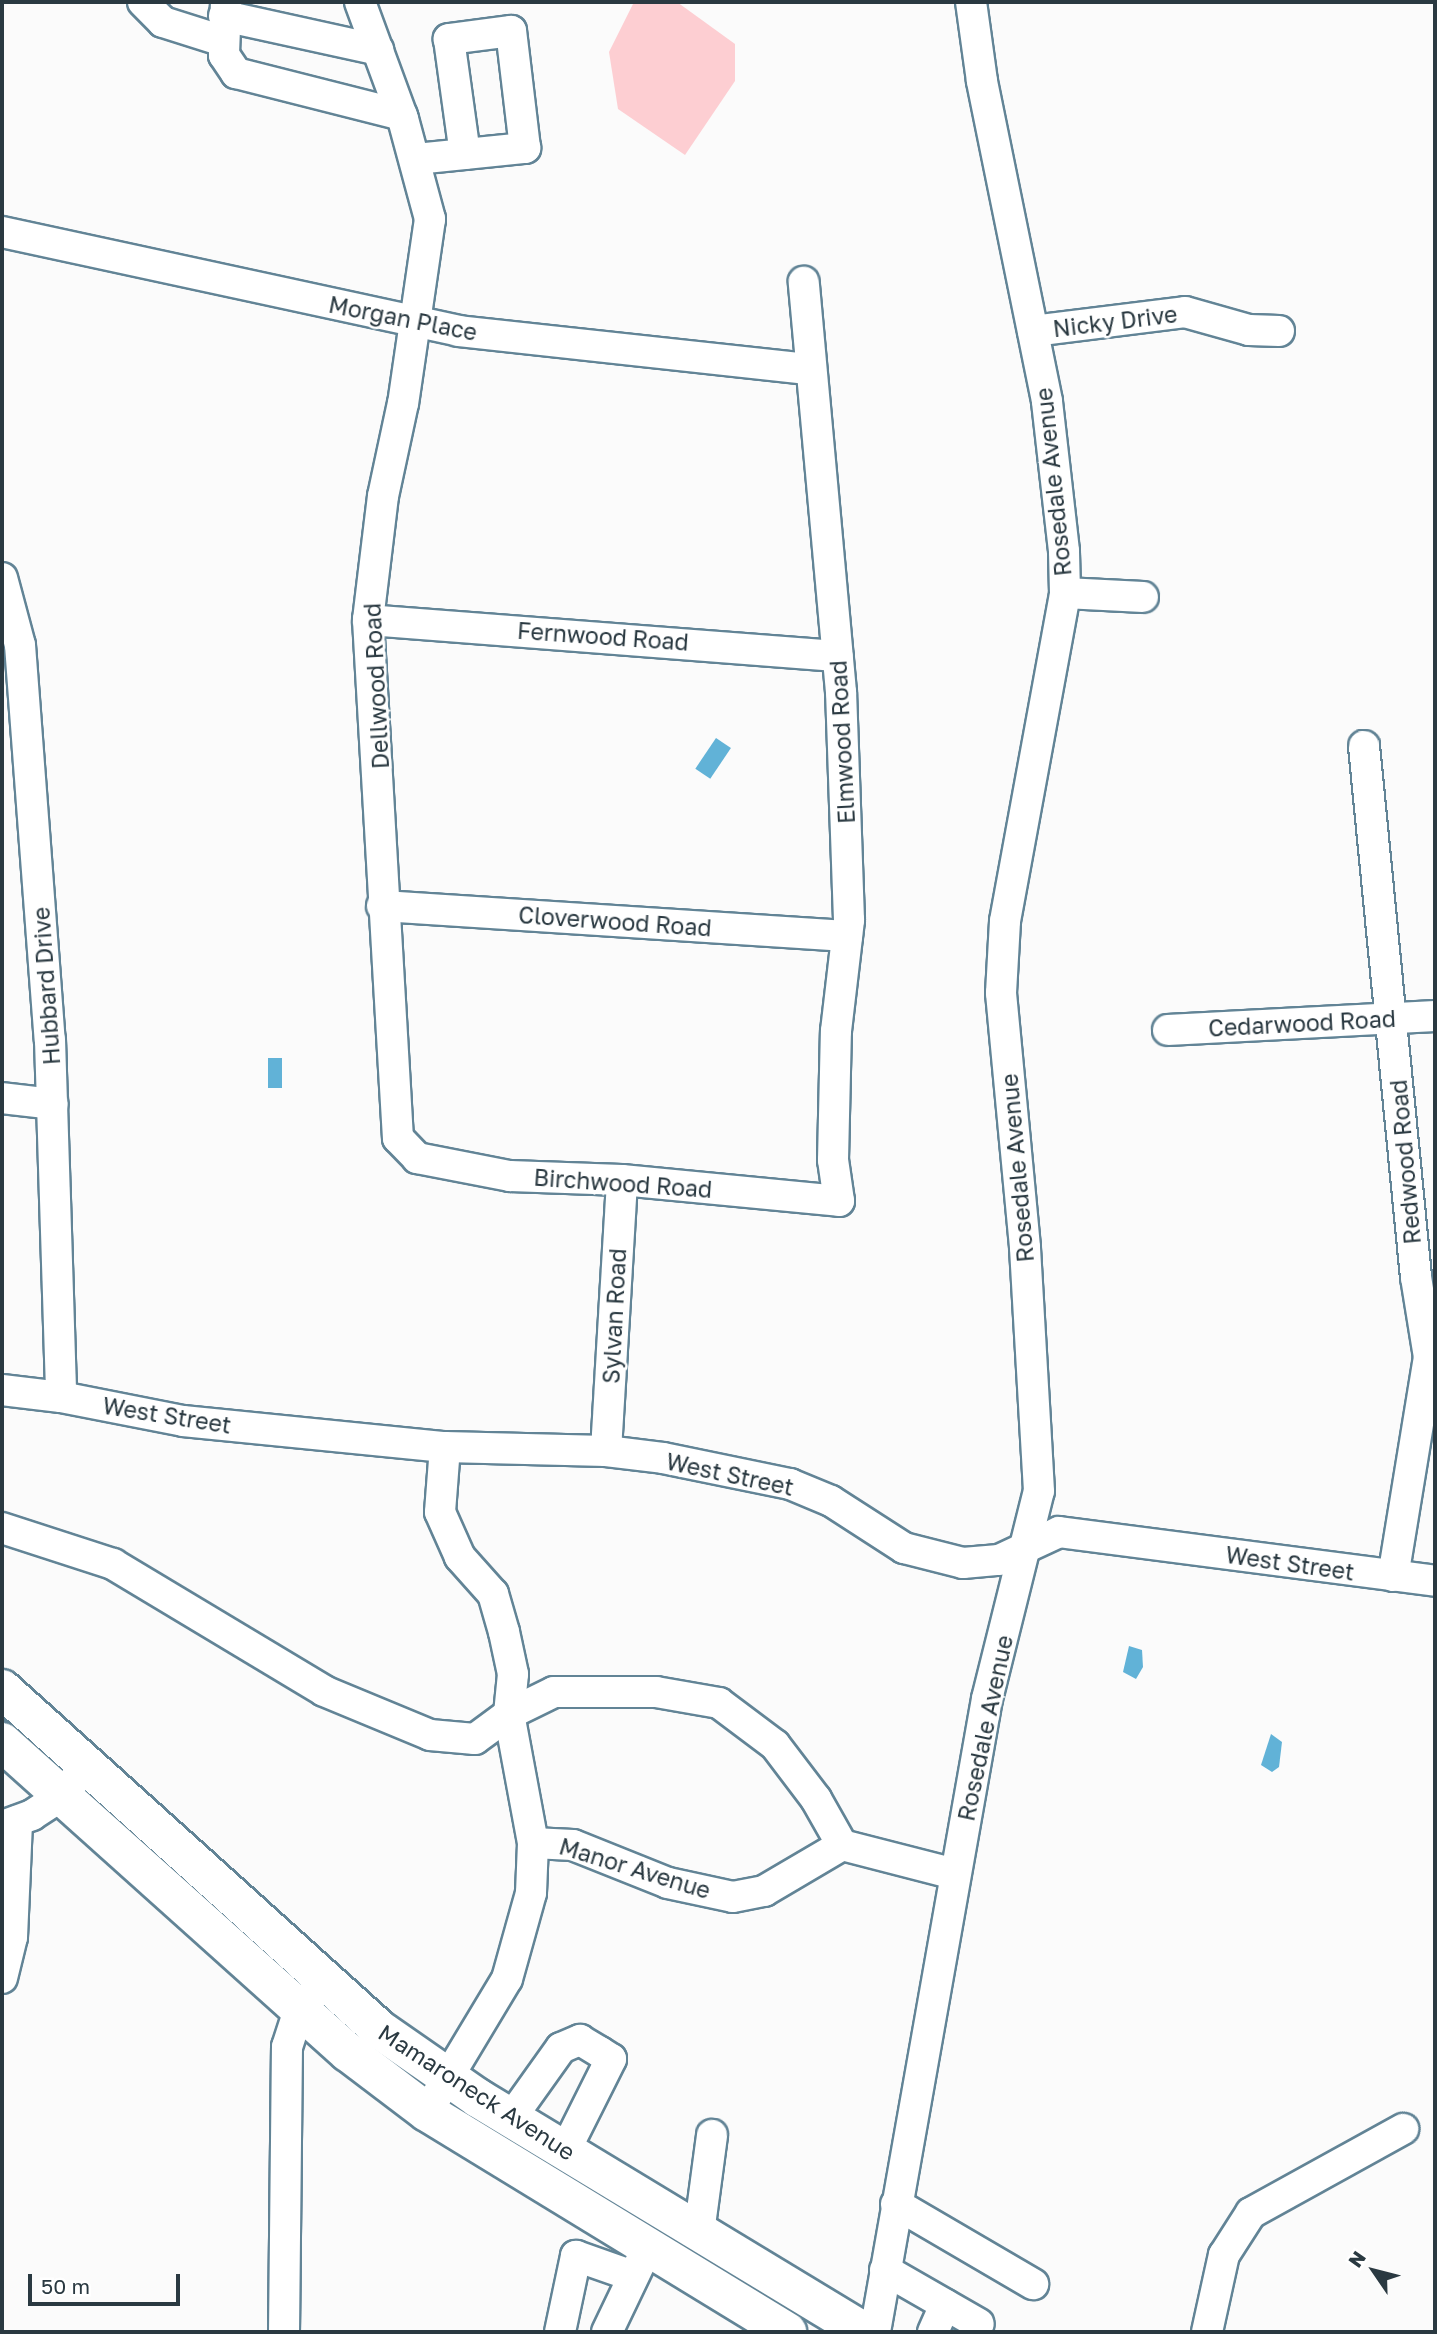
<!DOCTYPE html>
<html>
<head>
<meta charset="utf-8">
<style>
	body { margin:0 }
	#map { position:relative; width:1437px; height:2334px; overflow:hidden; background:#fbfbfb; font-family:"Golos Text",sans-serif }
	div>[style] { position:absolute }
	.green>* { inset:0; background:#fdced2 }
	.water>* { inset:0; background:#61b2d7; transform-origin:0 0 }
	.roads { filter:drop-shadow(2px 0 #628496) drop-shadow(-2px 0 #628496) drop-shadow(0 2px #628496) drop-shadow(0 -2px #628496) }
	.minor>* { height:30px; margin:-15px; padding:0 15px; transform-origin:15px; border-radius:15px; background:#fff }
	.major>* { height:38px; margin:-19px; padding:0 19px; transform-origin:19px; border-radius:19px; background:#fff }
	span { translate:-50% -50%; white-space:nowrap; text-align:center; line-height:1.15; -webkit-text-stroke:5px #fff; paint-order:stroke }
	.street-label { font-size:23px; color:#2a3941 }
	.frame { position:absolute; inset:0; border:4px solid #2a3941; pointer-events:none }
	.north { position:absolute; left:1339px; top:2236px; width:70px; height:70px; -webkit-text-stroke:5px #fff; paint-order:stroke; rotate:305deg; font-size:19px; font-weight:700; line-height:28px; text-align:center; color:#2a3941 }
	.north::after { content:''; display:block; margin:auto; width:24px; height:32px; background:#2a3941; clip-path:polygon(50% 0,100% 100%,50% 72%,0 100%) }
	.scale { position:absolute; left:28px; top:2274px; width:152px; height:32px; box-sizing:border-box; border:4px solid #2a3941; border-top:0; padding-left:9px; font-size:21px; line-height:24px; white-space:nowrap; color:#2a3941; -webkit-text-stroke:5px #fff; paint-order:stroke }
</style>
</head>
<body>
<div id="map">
	<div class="green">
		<i style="clip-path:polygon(634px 2px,677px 2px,735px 44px,735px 81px,685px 155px,618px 109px,609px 52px)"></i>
	</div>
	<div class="water">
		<i style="left:716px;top:738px;width:18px;height:37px;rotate:34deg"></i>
		<i style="left:268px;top:1058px;width:14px;height:30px"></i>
		<i style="clip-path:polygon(1129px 1646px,1142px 1650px,1143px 1667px,1136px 1679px,1123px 1672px)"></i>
		<i style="clip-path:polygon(1271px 1734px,1282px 1742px,1279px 1767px,1272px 1772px,1261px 1765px)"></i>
	</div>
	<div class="roads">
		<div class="minor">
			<i style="left:143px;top:2px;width:28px;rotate:45deg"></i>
			<i style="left:163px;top:22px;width:63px;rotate:17.6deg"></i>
			<i style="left:226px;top:2px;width:53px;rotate:92.2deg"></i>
			<i style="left:224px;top:55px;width:22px;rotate:56deg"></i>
			<i style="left:236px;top:73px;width:171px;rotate:14.2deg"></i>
			<i style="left:360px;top:2px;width:125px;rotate:69.8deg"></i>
			<i style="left:403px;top:119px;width:104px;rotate:74.9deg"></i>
			<i style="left:430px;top:219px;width:186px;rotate:98.3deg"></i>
			<i style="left:403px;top:403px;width:95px;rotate:102.1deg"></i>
			<i style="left:383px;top:496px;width:125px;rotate:96.9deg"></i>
			<i style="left:368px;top:620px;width:519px;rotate:86.69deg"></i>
			<i style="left:398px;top:1138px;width:28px;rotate:46deg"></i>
			<i style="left:417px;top:1158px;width:95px;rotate:11deg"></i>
			<i style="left:510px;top:1176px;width:112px;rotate:2deg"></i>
			<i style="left:622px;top:1180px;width:218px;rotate:5.5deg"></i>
			<i style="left:839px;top:1201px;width:41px;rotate:-98.3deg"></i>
			<i style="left:833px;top:1160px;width:129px;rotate:-88.7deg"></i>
			<i style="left:836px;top:1031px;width:112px;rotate:-83.3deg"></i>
			<i style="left:849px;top:920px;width:228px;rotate:-92deg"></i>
			<i style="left:841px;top:692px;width:412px;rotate:-95.2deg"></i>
			<i style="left:224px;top:16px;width:158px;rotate:12.4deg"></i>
			<i style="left:416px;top:159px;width:110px;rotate:-5.8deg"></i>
			<i style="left:525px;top:148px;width:118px;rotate:-96.8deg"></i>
			<i style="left:511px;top:31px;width:63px;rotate:172.6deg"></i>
			<i style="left:449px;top:39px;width:116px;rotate:82.1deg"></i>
			<i style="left:2px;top:232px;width:467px;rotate:12.2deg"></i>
			<i style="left:458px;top:331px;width:353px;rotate:6.2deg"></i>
			<i style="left:1033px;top:331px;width:153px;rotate:-7.1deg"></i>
			<i style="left:1185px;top:312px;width:66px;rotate:15.7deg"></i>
			<i style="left:1249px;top:330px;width:30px;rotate:2deg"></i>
			<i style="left:2px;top:578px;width:69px;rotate:75deg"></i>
			<i style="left:20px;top:645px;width:396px;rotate:85.7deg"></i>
			<i style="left:50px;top:1040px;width:357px;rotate:88.2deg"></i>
			<i style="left:1065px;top:593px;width:78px;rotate:2.9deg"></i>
			<i style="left:368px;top:620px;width:471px;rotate:4.4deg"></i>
			<i style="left:1364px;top:746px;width:534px;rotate:84.41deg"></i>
			<i style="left:1416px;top:1277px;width:81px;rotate:80.8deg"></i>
			<i style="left:1429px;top:1357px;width:222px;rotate:99.3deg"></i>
			<i style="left:382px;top:906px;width:466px;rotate:3.7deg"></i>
			<i style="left:1168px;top:1030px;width:267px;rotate:-3deg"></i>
			<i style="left:2px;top:1098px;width:51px;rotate:6.7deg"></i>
			<i style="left:2px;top:1390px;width:59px;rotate:6.8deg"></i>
			<i style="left:61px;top:1397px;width:124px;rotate:11.1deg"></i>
			<i style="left:183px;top:1421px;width:263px;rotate:5.7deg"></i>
			<i style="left:445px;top:1447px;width:161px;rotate:1.4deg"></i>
			<i style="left:606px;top:1451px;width:57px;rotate:7deg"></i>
			<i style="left:663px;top:1458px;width:130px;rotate:11.6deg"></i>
			<i style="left:790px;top:1484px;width:44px;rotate:22.5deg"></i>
			<i style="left:831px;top:1501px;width:87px;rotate:32.8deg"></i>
			<i style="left:904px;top:1548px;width:61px;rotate:14.3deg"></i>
			<i style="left:963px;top:1563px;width:36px;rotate:-5deg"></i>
			<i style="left:999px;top:1560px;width:66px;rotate:-25deg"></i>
			<i style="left:1059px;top:1532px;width:379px;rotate:7.4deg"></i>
			<i style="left:606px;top:1451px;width:271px;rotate:-86.6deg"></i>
			<i style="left:2px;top:1528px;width:117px;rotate:18deg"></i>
			<i style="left:113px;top:1564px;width:246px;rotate:31deg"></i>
			<i style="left:324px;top:1691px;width:115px;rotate:22.5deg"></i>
			<i style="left:430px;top:1735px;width:45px;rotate:5.1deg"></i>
			<i style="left:475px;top:1739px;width:42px;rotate:-36.3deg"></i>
			<i style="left:509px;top:1714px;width:50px;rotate:-26.1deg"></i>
			<i style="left:554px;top:1692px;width:102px"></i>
			<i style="left:656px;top:1692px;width:64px;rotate:9.9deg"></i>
			<i style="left:719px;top:1703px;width:70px;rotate:36.9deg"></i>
			<i style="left:775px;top:1745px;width:68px;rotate:52.8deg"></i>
			<i style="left:816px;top:1799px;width:53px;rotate:60.5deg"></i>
			<i style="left:2px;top:1826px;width:32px;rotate:-20deg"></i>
			<i style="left:32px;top:1815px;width:35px;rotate:-33deg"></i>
			<i style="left:61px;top:1796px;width:39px;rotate:-50deg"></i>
			<i style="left:533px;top:1843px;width:40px;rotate:2.9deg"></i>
			<i style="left:573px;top:1845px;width:102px;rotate:21.8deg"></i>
			<i style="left:668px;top:1883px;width:66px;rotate:12.2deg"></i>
			<i style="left:733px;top:1897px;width:32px;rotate:-11deg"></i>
			<i style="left:764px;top:1891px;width:91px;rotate:-30.5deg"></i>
			<i style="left:842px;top:1845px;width:117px;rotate:14.4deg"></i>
			<i style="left:2px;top:1978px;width:42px;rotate:-76.3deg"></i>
			<i style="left:12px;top:1937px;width:116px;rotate:-87.5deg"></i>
			<i style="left:427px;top:2112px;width:155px;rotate:-59deg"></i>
			<i style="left:507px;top:1979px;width:89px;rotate:-74.4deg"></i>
			<i style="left:531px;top:1893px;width:50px;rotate:-87.7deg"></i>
			<i style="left:533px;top:1843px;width:131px;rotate:-100.5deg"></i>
			<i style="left:509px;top:1714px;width:40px;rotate:-84.3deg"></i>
			<i style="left:513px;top:1674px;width:43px;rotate:-102.1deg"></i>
			<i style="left:504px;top:1632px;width:40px;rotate:-106deg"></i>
			<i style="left:493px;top:1594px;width:50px;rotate:-131.7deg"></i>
			<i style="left:460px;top:1557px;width:49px;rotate:-114deg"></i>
			<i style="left:440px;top:1512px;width:65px;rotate:-85.6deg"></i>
			<i style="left:511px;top:2118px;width:86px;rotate:-54.5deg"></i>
			<i style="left:561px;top:2048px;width:21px;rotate:-23deg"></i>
			<i style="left:580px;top:2040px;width:23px;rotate:31deg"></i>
			<i style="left:600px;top:2052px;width:13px;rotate:32deg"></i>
			<i style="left:611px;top:2059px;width:103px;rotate:116.6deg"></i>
			<i style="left:896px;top:2204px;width:159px;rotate:30.3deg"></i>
			<i style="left:699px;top:2233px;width:99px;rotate:-82.4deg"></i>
			<i style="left:885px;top:2270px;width:108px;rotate:29.9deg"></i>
			<i style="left:284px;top:2332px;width:285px;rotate:-89.4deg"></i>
			<i style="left:287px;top:2047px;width:40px;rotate:-72deg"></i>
			<i style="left:299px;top:2009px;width:21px;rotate:-47deg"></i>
			<i style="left:560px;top:2332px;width:78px;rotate:-78.1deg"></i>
			<i style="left:576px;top:2256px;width:60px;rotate:19.3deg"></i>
			<i style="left:607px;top:2332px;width:81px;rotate:-64.4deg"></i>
			<i style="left:875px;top:2332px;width:643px;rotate:-79.97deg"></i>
			<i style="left:987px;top:1699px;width:214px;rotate:-76deg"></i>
			<i style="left:1039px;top:1491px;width:244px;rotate:-93.3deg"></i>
			<i style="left:1025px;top:1247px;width:255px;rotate:-95.4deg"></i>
			<i style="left:1001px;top:993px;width:72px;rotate:-86.8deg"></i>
			<i style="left:1005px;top:921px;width:333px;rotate:-79.6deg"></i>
			<i style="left:1065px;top:593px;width:42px;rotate:-91.4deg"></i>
			<i style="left:1064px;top:551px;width:151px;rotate:-96.5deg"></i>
			<i style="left:1047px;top:401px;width:327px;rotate:-101.5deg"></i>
			<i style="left:982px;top:81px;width:80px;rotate:-97.9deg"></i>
			<i style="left:933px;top:2332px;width:30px;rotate:-66deg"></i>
			<i style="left:1207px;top:2332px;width:79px;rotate:-77.6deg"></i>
			<i style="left:1224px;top:2255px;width:50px;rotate:-57.3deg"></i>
			<i style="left:1251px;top:2213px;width:174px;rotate:-28.9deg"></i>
		</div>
		<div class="major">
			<i style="left:2px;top:1689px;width:509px;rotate:42.05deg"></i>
			<i style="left:380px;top:2030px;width:119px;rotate:34.8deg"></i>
			<i style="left:478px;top:2098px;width:452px;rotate:31.2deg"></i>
			<i style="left:2px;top:1742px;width:465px;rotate:41.9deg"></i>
			<i style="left:348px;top:2052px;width:99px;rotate:37.2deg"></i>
			<i style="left:427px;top:2112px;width:422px;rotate:31.4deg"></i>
		</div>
	</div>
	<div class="street-label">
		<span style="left:403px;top:318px;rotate:11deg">Morgan Place</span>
		<span style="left:1115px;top:321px;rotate:-7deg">Nicky Drive</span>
		<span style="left:1053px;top:482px;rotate:-96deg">Rosedale Avenue</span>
		<span style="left:603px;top:636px;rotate:4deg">Fernwood Road</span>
		<span style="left:376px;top:686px;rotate:-93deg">Dellwood Road</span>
		<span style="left:842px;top:742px;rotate:-93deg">Elmwood Road</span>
		<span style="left:615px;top:921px;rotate:4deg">Cloverwood Road</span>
		<span style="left:46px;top:986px;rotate:-94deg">Hubbard Drive</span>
		<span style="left:1302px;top:1023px;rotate:-3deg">Cedarwood Road</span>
		<span style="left:1405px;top:1162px;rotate:-95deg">Redwood Road</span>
		<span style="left:1017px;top:1168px;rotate:-95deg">Rosedale Avenue</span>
		<span style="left:623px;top:1183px;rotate:4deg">Birchwood Road</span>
		<span style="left:614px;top:1316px;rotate:-87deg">Sylvan Road</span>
		<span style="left:167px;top:1415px;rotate:9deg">West Street</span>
		<span style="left:730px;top:1474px;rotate:12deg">West Street</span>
		<span style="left:1290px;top:1563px;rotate:8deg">West Street</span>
		<span style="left:985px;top:1728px;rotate:-78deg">Rosedale Avenue</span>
		<span style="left:635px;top:1868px;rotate:17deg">Manor Avenue</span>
		<span style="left:477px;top:2092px;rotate:33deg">Mamaroneck Avenue</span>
	</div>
	<div class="frame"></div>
	<div class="north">N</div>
	<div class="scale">50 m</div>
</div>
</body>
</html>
